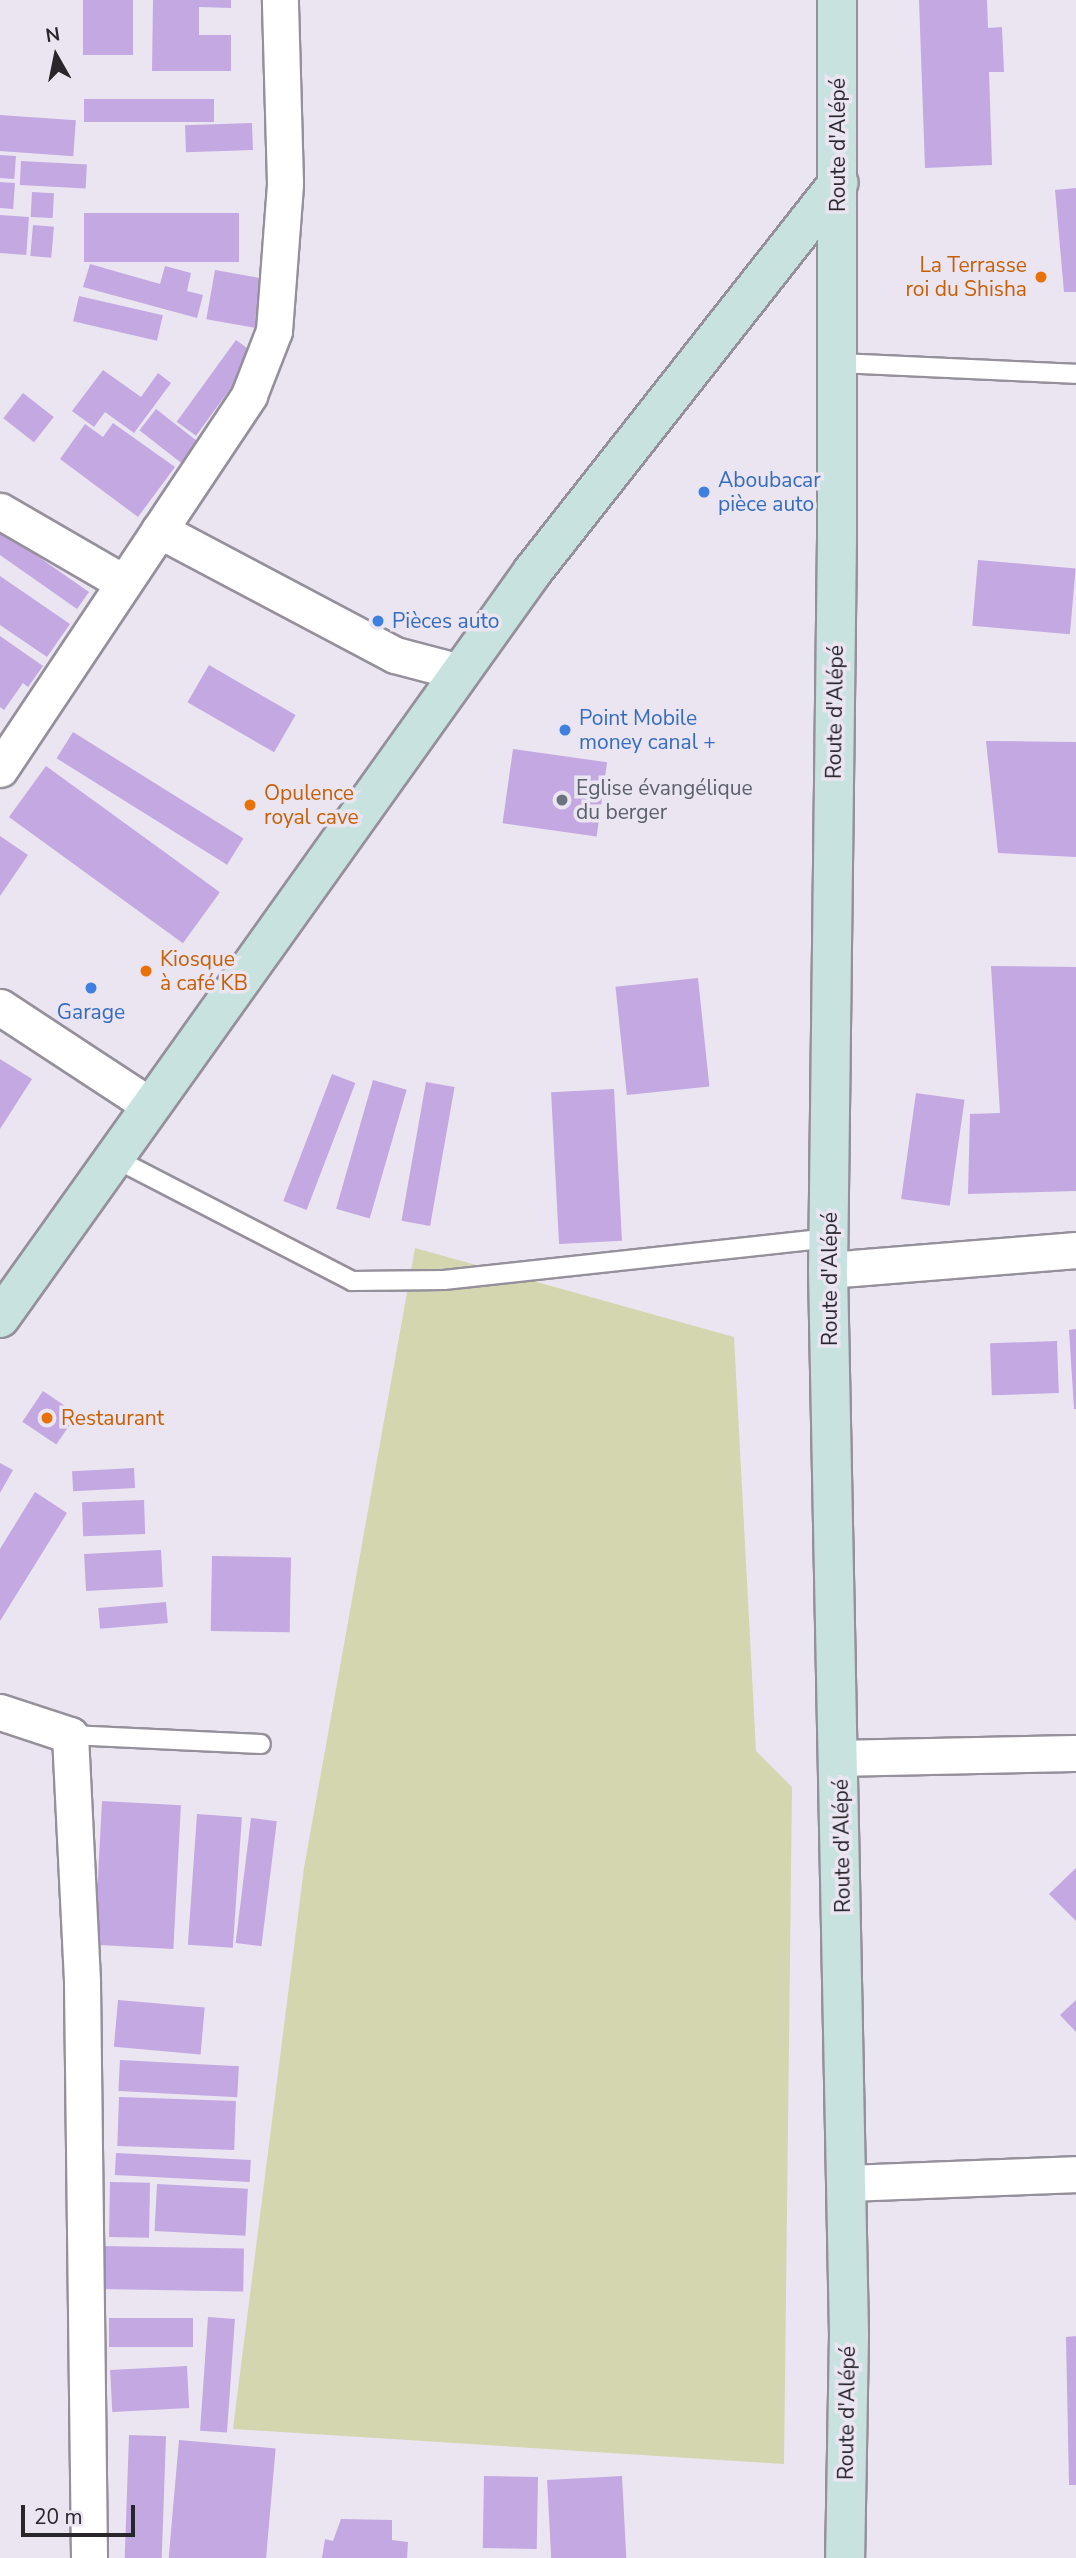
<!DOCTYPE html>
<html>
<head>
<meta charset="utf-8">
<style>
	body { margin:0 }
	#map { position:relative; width:1076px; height:2558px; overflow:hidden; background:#eae5f1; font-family:"Nunito Sans",sans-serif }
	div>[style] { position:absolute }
	.green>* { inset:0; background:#d3d6ae }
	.building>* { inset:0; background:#c4a8e2; transform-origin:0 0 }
	.roads { filter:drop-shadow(2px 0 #95909b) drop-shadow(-2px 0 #95909b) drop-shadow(0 2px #95909b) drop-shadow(0 -2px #95909b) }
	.lane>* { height:18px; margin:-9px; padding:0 9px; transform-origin:9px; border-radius:9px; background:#fff }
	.street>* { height:35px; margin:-17.5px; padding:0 17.5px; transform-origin:17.5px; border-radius:17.5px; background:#fff }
	.secondary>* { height:38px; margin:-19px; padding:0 19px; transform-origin:19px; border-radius:19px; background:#c8e2e0 }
	.dots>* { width:19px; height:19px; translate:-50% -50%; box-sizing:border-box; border:4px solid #eae5f1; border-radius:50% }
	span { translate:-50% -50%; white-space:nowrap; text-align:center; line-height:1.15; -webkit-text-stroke:7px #eae5f1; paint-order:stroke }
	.street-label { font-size:21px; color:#28262b }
	.food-label { font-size:21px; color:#c56008 }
	.right { translate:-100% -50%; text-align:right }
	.left { translate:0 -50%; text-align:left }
	.shop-label { font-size:21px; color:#366cbe }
	.worship-label { font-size:21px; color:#5b616d }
	.north { position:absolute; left:21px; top:21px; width:70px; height:70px; -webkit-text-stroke:5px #eae5f1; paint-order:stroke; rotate:351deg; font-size:19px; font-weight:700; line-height:28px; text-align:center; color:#28262b }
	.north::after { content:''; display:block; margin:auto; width:24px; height:32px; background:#28262b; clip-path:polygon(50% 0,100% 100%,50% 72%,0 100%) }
	.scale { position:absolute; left:21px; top:2505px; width:114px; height:32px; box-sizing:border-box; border:4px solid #28262b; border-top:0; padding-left:9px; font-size:21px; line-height:24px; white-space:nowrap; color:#28262b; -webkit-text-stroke:5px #eae5f1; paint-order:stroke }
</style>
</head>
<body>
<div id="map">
	<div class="green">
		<i style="clip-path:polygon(415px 1248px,734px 1337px,756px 1751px,792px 1787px,784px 2464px,233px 2429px,304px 1868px)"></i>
	</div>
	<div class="building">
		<i style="left:83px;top:0;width:50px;height:55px"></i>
		<i style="clip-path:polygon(153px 0,231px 0,231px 8px,199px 7px,199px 35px,231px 35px,231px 71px,152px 71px)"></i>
		<i style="clip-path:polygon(919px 0,987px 0,988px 28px,1002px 27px,1004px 72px,989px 72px,992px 165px,925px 168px)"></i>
		<i style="left:84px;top:99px;width:130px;height:23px"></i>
		<i style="left:0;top:115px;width:76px;height:36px;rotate:4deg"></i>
		<i style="left:252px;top:123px;width:27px;height:67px;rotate:88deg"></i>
		<i style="left:0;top:155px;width:16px;height:23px;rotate:4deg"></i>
		<i style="left:21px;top:161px;width:66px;height:24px;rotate:3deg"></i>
		<i style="left:0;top:182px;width:15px;height:26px;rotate:4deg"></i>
		<i style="clip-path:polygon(1076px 188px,1076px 292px,1064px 292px,1055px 190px)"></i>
		<i style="left:32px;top:192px;width:22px;height:25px;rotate:3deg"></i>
		<i style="left:84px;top:213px;width:155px;height:49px"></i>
		<i style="left:0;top:215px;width:29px;height:38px;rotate:4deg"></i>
		<i style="left:33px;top:225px;width:21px;height:31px;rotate:5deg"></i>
		<i style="clip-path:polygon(90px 264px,160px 284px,165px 266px,191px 273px,187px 291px,203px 295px,197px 318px,83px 287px)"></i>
		<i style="left:215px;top:270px;width:56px;height:50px;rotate:10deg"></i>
		<i style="left:79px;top:296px;width:86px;height:26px;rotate:13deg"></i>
		<i style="left:236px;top:340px;width:24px;height:101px;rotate:36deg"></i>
		<i style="clip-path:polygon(103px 370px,141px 397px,158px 373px,171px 383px,134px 433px,105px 412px,94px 427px,72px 411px)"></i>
		<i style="left:23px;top:393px;width:39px;height:32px;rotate:38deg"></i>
		<i style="left:156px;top:409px;width:57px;height:27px;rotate:38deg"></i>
		<i style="clip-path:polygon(113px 423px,175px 467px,138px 517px,60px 459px,85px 424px,103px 437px)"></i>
		<i style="clip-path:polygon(0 530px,89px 592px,77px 609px,0 555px)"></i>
		<i style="left:978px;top:560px;width:98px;height:66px;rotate:5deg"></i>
		<i style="clip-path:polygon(0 576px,70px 624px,47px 657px,0 625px)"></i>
		<i style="clip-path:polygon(0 636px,43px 666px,28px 687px,23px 683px,4px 710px,0 707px)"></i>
		<i style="left:209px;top:665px;width:100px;height:43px;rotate:30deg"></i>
		<i style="left:73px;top:732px;width:201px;height:31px;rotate:32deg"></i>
		<i style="clip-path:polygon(986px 741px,1076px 742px,1076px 857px,998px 853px)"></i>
		<i style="left:513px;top:749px;width:95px;height:75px;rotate:8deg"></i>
		<i style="left:46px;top:766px;width:215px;height:63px;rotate:36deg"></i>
		<i style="clip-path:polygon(0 836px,28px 855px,0 896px)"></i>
		<i style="clip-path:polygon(991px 966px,1076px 967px,1076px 1191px,968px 1194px,970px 1114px,1000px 1113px)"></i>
		<i style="left:698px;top:978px;width:109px;height:83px;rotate:84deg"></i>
		<i style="clip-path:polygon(0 1059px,32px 1079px,0 1129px)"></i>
		<i style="left:332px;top:1074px;width:25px;height:136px;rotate:21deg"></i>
		<i style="left:373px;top:1080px;width:35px;height:134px;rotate:16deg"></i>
		<i style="left:426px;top:1082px;width:29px;height:141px;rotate:10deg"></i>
		<i style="left:614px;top:1089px;width:152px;height:63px;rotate:87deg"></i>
		<i style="left:916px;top:1093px;width:49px;height:107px;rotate:8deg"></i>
		<i style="clip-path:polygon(1076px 1329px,1076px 1409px,1074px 1409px,1069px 1330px)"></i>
		<i style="left:1057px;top:1341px;width:52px;height:67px;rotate:88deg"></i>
		<i style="left:43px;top:1391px;width:41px;height:37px;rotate:34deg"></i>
		<i style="clip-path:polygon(0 1463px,13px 1470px,0 1493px)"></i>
		<i style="left:134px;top:1468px;width:20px;height:62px;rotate:87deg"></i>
		<i style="clip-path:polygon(35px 1492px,67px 1513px,0 1621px,0 1549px)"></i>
		<i style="left:144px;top:1500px;width:34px;height:62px;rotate:88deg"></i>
		<i style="left:161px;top:1550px;width:37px;height:77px;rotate:87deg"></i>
		<i style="left:212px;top:1556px;width:79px;height:75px;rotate:1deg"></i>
		<i style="left:166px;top:1602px;width:21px;height:68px;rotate:85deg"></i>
		<i style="left:102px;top:1801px;width:79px;height:144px;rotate:3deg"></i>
		<i style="left:197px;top:1814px;width:45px;height:131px;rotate:4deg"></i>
		<i style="left:251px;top:1818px;width:26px;height:126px;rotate:7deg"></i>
		<i style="clip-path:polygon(1076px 1868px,1076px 1921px,1049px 1894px)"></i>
		<i style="left:118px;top:2000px;width:87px;height:47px;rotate:5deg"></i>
		<i style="clip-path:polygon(1076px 2000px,1076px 2032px,1060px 2015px)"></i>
		<i style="left:120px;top:2060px;width:119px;height:31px;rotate:3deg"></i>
		<i style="left:119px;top:2097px;width:117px;height:49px;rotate:2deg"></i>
		<i style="left:116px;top:2153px;width:135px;height:22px;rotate:3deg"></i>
		<i style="left:110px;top:2182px;width:40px;height:55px;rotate:1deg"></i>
		<i style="left:157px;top:2184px;width:91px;height:47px;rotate:3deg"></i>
		<i style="left:100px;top:2246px;width:144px;height:43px;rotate:1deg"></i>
		<i style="left:208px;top:2317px;width:27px;height:114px;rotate:4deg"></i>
		<i style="left:193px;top:2318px;width:29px;height:84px;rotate:90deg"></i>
		<i style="clip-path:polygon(1076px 2336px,1076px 2485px,1069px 2485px,1066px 2337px)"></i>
		<i style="left:187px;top:2366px;width:42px;height:77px;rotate:87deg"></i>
		<i style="left:129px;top:2435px;width:37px;height:123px;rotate:2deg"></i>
		<i style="left:179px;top:2440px;width:97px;height:119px;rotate:5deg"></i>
		<i style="left:484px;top:2476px;width:54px;height:72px;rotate:1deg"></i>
		<i style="left:622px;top:2476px;width:82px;height:75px;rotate:87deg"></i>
		<i style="clip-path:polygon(341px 2519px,392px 2520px,392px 2540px,408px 2542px,407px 2558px,322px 2558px,325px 2539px,333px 2541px)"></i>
	</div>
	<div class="roads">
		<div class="lane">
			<i style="left:837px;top:363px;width:239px;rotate:2.6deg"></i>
			<i style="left:112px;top:1157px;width:270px;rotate:27.3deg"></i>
			<i style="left:352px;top:1281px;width:92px;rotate:-0.6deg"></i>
			<i style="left:444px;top:1280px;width:386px;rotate:-6.2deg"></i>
			<i style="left:70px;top:1735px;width:191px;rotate:2.7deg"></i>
		</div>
		<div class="street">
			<i style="left:0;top:511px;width:143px;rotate:30.1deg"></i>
			<i style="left:159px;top:530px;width:267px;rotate:27.9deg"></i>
			<i style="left:395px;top:655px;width:67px;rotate:14.7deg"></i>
			<i style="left:0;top:769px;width:449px;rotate:-56.3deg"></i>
			<i style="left:249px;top:395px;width:69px;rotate:-68.7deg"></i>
			<i style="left:274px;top:331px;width:148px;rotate:-85.7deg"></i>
			<i style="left:285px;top:183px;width:183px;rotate:-91.6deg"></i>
			<i style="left:0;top:1007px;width:178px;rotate:33.3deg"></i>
			<i style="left:828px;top:1270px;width:249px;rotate:-4.6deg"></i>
			<i style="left:0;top:1712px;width:74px;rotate:18.2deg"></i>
			<i style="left:70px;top:1735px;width:249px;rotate:87.2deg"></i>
			<i style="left:82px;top:1984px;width:574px;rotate:89.3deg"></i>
			<i style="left:840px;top:1758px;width:236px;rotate:-1.2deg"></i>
			<i style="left:846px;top:2183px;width:230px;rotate:-2.2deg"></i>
		</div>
		<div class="secondary">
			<i style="left:837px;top:0;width:538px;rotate:90deg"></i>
			<i style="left:837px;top:538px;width:732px;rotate:90.7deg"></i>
			<i style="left:828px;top:1270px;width:1065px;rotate:88.87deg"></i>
			<i style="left:849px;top:2335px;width:223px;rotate:91deg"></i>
			<i style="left:0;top:1318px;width:918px;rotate:-54.49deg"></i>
			<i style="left:533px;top:571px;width:494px;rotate:-51.8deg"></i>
		</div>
	</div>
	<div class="dots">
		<i style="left:1041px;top:277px;background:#e8710a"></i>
		<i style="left:704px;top:492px;background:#3f7fe0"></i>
		<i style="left:378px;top:621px;background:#3f7fe0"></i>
		<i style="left:565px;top:730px;background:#3f7fe0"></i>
		<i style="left:562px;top:800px;background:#6b7280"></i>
		<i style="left:250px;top:805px;background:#e8710a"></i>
		<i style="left:146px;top:971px;background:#e8710a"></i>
		<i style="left:91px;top:988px;background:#3f7fe0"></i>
		<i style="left:47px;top:1418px;background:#e8710a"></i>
	</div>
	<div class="street-label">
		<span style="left:838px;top:145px;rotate:-90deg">Route d'Alépé</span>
		<span style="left:835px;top:712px;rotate:-89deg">Route d'Alépé</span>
		<span style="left:830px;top:1279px;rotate:-90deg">Route d'Alépé</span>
		<span style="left:842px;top:1846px;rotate:-91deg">Route d'Alépé</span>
		<span style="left:847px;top:2413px;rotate:-89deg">Route d'Alépé</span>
	</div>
	<div class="food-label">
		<span class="right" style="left:1027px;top:277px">La Terrasse<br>roi du Shisha</span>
		<span class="left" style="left:264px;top:805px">Opulence<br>royal cave</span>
		<span class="left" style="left:160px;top:971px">Kiosque<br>à café KB</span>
		<span class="left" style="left:61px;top:1418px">Restaurant</span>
	</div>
	<div class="shop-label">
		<span class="left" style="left:718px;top:492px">Aboubacar<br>pièce auto</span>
		<span class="left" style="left:392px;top:621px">Pièces auto</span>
		<span class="left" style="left:579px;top:730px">Point Mobile<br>money canal +</span>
		<span style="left:91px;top:1012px">Garage</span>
	</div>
	<div class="worship-label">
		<span class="left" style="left:576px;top:800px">Eglise évangélique<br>du berger</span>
	</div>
	<div class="north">N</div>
	<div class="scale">20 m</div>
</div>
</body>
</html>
